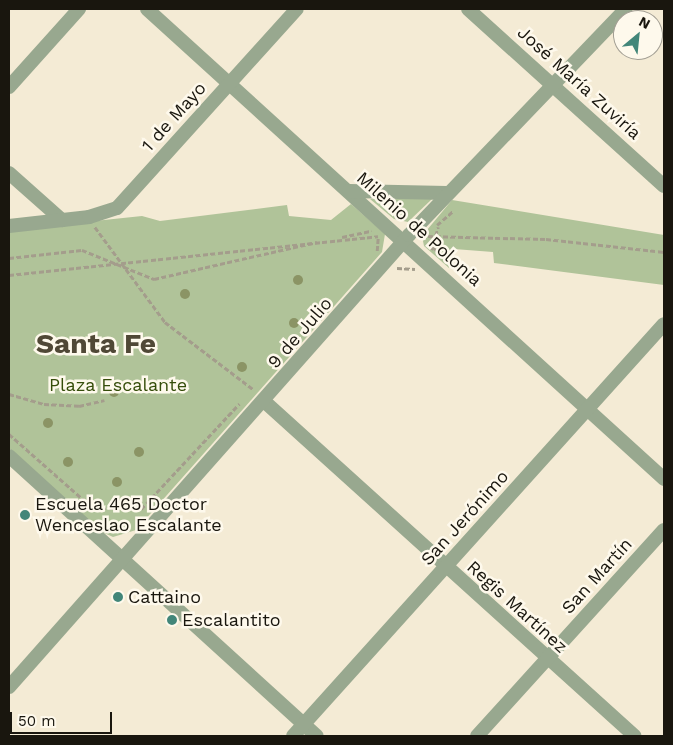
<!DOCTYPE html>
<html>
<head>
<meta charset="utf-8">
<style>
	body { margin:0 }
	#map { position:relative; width:673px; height:745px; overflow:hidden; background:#f4ebd5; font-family:"Work Sans",sans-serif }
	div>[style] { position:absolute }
	.green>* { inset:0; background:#b0c399 }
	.path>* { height:2.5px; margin-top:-1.25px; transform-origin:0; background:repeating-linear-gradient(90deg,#a49d8c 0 5px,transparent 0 7.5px) }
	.minor>* { height:14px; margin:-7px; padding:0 7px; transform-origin:7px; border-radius:7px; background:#98a88f }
	.trees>* { width:10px; height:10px; margin:-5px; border-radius:50%; background:#8b9465 }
	.dots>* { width:14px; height:14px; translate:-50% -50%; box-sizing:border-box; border:2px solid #fef9ec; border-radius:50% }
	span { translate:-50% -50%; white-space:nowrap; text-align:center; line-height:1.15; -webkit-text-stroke:5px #fef9ec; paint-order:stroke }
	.street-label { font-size:18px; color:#19160e }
	.park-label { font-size:18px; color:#354d0a }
	.poi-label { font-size:18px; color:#19160e }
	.left { translate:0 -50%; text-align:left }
	.town-label { font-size:28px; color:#504836; font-weight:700 }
	.frame { position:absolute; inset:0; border:10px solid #19160e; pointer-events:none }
	.north { position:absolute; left:613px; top:10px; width:50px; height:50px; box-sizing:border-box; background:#fef9ec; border:1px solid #a29e93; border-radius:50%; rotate:28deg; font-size:14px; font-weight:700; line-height:20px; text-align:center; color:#19160e }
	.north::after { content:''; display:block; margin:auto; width:18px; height:22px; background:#428679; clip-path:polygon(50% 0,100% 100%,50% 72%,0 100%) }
	.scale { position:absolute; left:10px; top:712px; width:102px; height:22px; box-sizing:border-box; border:2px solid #19160e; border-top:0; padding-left:6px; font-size:15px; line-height:18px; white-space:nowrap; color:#19160e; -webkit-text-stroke:4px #fef9ec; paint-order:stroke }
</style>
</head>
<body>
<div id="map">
	<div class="green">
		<i style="clip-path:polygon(370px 199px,432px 199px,408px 222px,394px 219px)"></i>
		<i style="clip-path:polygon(452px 200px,664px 235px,664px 285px,494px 263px,493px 252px,454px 249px,449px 268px,424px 246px,422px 236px)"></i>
		<i style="clip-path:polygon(351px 204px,385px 234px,382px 252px,136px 530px,113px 537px,100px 531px,9px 448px,9px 230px,142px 216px,160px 221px,287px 205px,289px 216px,331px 220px)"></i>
	</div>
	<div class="path">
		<i style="left:437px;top:225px;width:21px;rotate:-41deg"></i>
		<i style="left:95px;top:227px;width:118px;rotate:53.6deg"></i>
		<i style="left:165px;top:322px;width:111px;rotate:37.3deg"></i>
		<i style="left:428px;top:236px;width:118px;rotate:1.5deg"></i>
		<i style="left:546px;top:239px;width:119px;rotate:6.3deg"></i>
		<i style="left:342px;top:237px;width:30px;rotate:-12deg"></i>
		<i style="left:433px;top:247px;width:21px;rotate:41deg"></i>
		<i style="left:431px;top:250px;width:24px;rotate:-73deg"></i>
		<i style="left:377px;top:251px;width:15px;rotate:-86deg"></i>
		<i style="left:9px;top:258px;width:73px;rotate:-6.3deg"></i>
		<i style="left:82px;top:250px;width:78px;rotate:21.9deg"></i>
		<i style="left:154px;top:279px;width:167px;rotate:-12.8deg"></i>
		<i style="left:397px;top:268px;width:18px;rotate:3deg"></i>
		<i style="left:9px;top:275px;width:371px;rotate:-6deg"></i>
		<i style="left:9px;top:394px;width:36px;rotate:16deg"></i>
		<i style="left:44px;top:404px;width:35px;rotate:3deg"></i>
		<i style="left:79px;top:406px;width:26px;rotate:-13deg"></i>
		<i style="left:9px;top:434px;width:113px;rotate:41.4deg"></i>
		<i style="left:94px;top:509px;width:47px"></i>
		<i style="left:141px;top:509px;width:144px;rotate:-47deg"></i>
	</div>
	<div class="minor">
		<i style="left:147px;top:9px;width:699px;rotate:42.27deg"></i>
		<i style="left:468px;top:9px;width:264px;rotate:42.1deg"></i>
		<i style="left:9px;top:87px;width:105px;rotate:-48.1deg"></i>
		<i style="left:9px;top:173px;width:71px;rotate:41.6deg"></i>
		<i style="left:349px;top:191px;width:98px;rotate:1.2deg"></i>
		<i style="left:9px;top:226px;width:81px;rotate:-6.4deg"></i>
		<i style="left:89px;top:217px;width:29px;rotate:-18deg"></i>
		<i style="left:117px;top:208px;width:268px;rotate:-47.9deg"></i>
		<i style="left:265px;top:402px;width:498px;rotate:42.1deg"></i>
		<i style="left:9px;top:456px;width:416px;rotate:42.3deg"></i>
		<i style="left:9px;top:687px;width:604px;rotate:-48.49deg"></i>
		<i style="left:409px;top:235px;width:313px;rotate:-46.2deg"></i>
		<i style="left:293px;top:736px;width:554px;rotate:-48deg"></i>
		<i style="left:477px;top:736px;width:278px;rotate:-47.8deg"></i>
	</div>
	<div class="trees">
		<i style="left:298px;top:280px"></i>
		<i style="left:185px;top:294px"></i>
		<i style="left:294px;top:323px"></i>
		<i style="left:242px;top:367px"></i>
		<i style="left:114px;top:392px"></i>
		<i style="left:48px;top:423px"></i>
		<i style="left:139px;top:452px"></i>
		<i style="left:68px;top:462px"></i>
		<i style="left:117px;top:482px"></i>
	</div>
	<div class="dots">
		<i style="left:25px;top:515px;background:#428679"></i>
		<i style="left:118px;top:597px;background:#428679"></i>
		<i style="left:172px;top:620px;background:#428679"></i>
	</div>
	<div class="street-label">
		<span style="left:579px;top:83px;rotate:42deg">José María Zuviría</span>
		<span style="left:174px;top:117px;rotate:-48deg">1 de Mayo</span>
		<span style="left:419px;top:229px;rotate:42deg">Milenio de Polonia</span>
		<span style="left:300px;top:333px;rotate:-49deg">9 de Julio</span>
		<span style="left:465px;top:518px;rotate:-48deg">San Jerónimo</span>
		<span style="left:597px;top:576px;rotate:-48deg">San Martín</span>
		<span style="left:517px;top:607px;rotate:42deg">Regis Martínez</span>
	</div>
	<div class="park-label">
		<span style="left:118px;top:385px">Plaza Escalante</span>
	</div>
	<div class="poi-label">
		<span class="left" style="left:35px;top:515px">Escuela 465 Doctor<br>Wenceslao Escalante</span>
		<span class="left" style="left:128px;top:597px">Cattaino</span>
		<span class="left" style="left:182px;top:620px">Escalantito</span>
	</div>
	<div class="town-label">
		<span style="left:96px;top:344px">Santa Fe</span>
	</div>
	<div class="frame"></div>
	<div class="north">N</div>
	<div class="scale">50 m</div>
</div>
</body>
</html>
